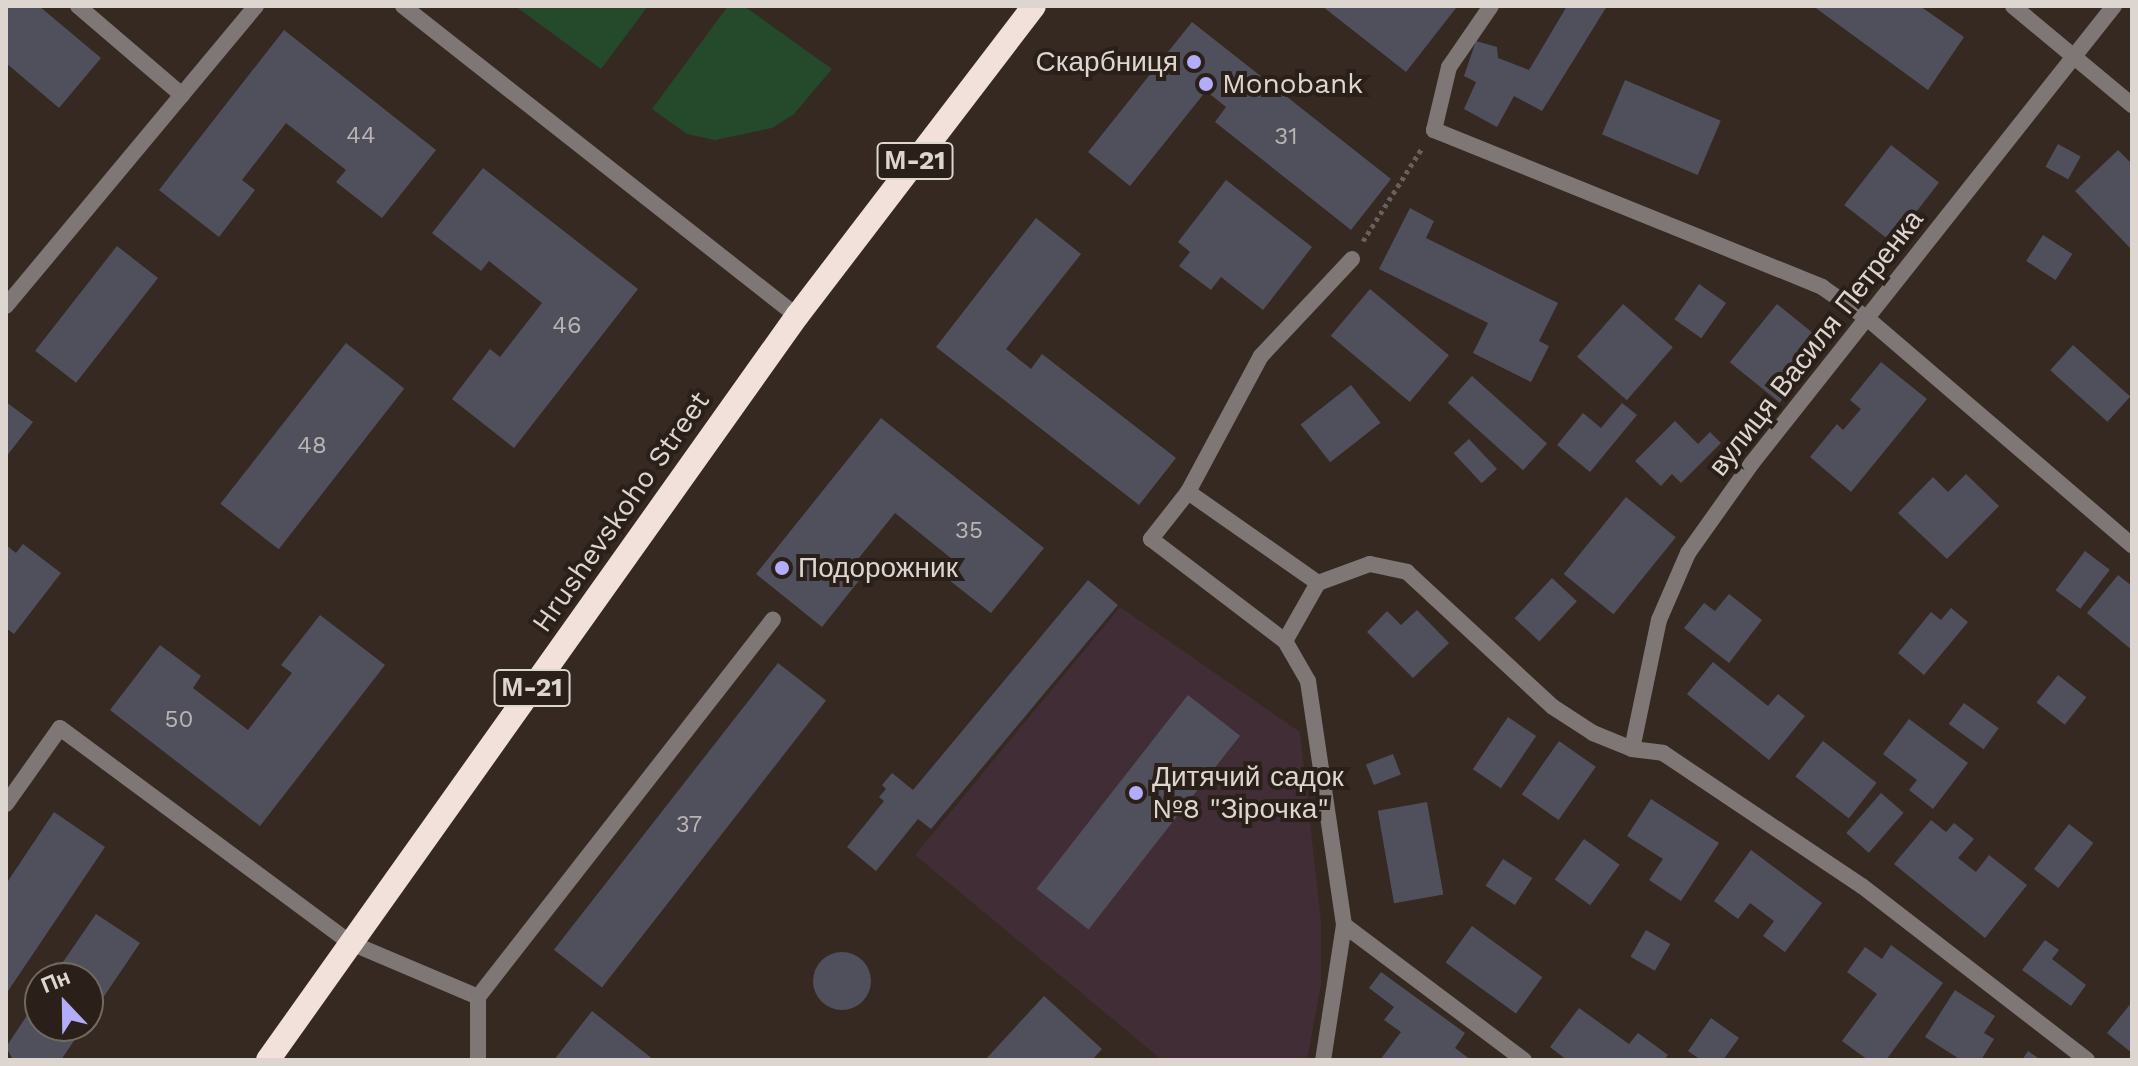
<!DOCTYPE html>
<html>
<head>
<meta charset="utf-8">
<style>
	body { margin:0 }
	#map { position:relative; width:2138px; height:1066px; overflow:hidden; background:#352922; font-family:"Work Sans",sans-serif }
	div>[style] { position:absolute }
	.education>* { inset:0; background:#402d35 }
	.green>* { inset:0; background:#244a2b }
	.building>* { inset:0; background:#50505c; transform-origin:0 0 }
	.round { border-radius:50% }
	.path>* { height:5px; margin-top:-2.5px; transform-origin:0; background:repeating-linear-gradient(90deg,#6a5f59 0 4px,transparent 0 8px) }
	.lane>* { height:16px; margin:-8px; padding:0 8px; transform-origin:8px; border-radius:8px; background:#7e7775 }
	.street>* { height:16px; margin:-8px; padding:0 8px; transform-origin:8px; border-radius:8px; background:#7e7775 }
	.highway>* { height:24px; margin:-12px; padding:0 12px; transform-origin:12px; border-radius:12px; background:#f2e0da }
	.dots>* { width:22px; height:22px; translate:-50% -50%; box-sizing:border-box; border:4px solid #2a2019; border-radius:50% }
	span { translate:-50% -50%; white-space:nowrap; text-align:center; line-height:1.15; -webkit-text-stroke:8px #2a2019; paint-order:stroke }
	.number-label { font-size:24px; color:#b9b4b3 }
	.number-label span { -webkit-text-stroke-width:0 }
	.shield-label span { padding:2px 6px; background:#2a2019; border:2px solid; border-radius:6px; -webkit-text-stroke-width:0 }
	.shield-label { font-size:26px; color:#dcd5d0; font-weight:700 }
	.poi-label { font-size:28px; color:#dcd5d0 }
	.right { translate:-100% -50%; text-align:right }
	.left { translate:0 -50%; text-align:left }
	.street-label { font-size:28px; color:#dcd5d0 }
	.frame { position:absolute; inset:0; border:8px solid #dcd5d0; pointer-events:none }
	.north { position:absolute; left:24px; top:962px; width:80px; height:80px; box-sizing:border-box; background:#2a2019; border:2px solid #716862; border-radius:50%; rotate:338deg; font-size:22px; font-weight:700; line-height:32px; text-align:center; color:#dcd5d0 }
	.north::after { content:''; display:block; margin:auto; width:28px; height:36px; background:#b3adf9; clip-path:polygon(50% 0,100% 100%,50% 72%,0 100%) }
</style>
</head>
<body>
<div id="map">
	<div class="education">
		<i style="clip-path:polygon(1120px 607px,1300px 732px,1321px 921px,1321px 985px,1307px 1060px,1162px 1060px,915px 855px)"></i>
	</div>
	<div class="green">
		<i style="clip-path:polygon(515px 6px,648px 6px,601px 69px)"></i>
		<i style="clip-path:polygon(728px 6px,744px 6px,832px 69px,794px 114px,772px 128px,715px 140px,687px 134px,652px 109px)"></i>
	</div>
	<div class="building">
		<i style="clip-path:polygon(6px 6px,39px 6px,101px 58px,59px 108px,6px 63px)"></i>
		<i style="clip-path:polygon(1322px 6px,1453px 6px,1456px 8px,1406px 72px)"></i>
		<i style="clip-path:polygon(1567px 6px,1607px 6px,1542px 111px,1514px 96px,1497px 127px,1464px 109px,1476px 82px,1464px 76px,1476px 41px,1497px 47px,1498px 58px,1529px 70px)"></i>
		<i style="clip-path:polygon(1813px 6px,1920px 6px,1964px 37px,1928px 90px)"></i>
		<i style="clip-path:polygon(1192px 22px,1391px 179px,1351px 230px,1215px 122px,1226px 107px,1206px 91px,1130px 186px,1088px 152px)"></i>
		<i style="clip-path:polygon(284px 30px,436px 150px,382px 218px,336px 182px,346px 170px,286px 123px,242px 180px,255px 190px,219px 237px,159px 190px)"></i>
		<i style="left:1625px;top:80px;width:104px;height:59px;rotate:23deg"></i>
		<i style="left:2058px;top:144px;width:26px;height:26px;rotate:29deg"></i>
		<i style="left:1891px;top:145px;width:61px;height:76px;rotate:38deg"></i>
		<i style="clip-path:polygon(2118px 150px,2132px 164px,2132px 250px,2075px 191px)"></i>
		<i style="clip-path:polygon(483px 168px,638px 289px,514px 448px,452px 399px,490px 349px,500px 357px,542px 303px,489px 261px,481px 271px,432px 233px)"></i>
		<i style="clip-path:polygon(1226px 180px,1312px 247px,1263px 310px,1221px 277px,1211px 290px,1179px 266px,1190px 252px,1178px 242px)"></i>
		<i style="clip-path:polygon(1410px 208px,1434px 221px,1426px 238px,1558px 303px,1539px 341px,1549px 346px,1531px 382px,1473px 353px,1488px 323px,1379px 269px)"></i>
		<i style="clip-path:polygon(1036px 218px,1081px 254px,1006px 349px,1031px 369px,1042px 354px,1176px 458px,1139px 505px,936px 347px)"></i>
		<i style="left:2043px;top:235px;width:35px;height:31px;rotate:33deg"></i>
		<i style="left:117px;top:246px;width:52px;height:133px;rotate:38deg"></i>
		<i style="left:1699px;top:284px;width:33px;height:43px;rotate:35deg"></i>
		<i style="left:1370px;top:289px;width:103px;height:61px;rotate:40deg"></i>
		<i style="left:1623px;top:304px;width:66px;height:70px;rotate:41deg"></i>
		<i style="left:1777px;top:304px;width:64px;height:75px;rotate:39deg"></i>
		<i style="left:346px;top:343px;width:74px;height:204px;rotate:38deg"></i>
		<i style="left:2073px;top:345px;width:77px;height:34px;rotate:42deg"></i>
		<i style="clip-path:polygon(1881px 362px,1927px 399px,1851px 492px,1810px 457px,1837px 424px,1843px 430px,1861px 409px,1850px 400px)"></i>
		<i style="left:1472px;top:376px;width:101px;height:36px;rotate:42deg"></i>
		<i style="left:1351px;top:385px;width:48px;height:64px;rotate:52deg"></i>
		<i style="clip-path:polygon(6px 402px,33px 422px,6px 457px)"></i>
		<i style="clip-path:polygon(1622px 403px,1637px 415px,1590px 472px,1557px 445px,1583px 413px,1601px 428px)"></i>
		<i style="clip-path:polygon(881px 418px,1044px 548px,991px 613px,940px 573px,952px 559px,895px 513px,850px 569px,861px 578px,822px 627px,756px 574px)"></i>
		<i style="clip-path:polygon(1675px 421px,1698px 444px,1710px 432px,1721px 443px,1681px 483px,1672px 474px,1661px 486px,1635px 461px)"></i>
		<i style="left:1469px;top:439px;width:41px;height:21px;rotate:47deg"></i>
		<i style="clip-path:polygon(1966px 474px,1999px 506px,1947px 559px,1898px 513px,1933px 477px,1948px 492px)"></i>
		<i style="left:1626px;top:497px;width:64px;height:99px;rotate:39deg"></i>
		<i style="clip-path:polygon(23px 544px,61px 573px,14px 634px,6px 628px,6px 545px,16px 553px)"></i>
		<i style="left:2085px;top:551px;width:31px;height:49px;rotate:37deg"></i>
		<i style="clip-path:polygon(2118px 575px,2132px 586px,2132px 650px,2087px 613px)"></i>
		<i style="left:1552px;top:578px;width:34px;height:55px;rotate:43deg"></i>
		<i style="clip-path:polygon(1088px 580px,1118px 605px,931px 829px,918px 819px,876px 871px,847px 847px,884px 801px,879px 797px,886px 789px,882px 785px,892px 773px,913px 790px)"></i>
		<i style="clip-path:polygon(1729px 594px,1762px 620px,1729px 663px,1684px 628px,1704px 603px,1715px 611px)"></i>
		<i style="clip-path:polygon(1951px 608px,1968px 622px,1924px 675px,1898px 653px,1931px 612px,1941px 620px)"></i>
		<i style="clip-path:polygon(1417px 610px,1449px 643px,1413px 678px,1367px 632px,1387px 611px,1401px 625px)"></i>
		<i style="clip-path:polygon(320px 615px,385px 665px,260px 826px,110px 710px,160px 645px,201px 676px,193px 688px,248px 730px,292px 673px,281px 665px)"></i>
		<i style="clip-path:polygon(1713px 662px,1768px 706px,1778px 694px,1805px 716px,1769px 760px,1687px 694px)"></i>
		<i style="left:778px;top:663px;width:61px;height:364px;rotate:38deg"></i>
		<i style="left:2058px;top:675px;width:36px;height:35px;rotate:38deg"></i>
		<i style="left:1188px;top:695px;width:66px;height:246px;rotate:38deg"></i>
		<i style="left:1964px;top:703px;width:43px;height:26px;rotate:36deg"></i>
		<i style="left:1508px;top:717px;width:34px;height:63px;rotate:34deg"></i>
		<i style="clip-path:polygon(1909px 719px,1968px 763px,1933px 809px,1909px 790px,1917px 780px,1883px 754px)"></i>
		<i style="left:1559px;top:741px;width:45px;height:65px;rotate:35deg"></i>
		<i style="left:1823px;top:741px;width:68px;height:45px;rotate:38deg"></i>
		<i style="left:1393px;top:754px;width:22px;height:29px;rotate:69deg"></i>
		<i style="left:1881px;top:793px;width:30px;height:53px;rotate:41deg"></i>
		<i style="clip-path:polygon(1651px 799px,1719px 843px,1681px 901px,1649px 880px,1663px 859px,1627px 836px)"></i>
		<i style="left:1427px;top:802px;width:94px;height:50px;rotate:80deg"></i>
		<i style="clip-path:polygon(54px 812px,105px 847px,6px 994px,6px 884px)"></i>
		<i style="clip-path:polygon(1931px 820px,1946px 832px,1954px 823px,1974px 839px,1958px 858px,1976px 872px,1989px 855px,2027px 885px,1985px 938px,1894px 864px)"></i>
		<i style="left:2069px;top:824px;width:31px;height:57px;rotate:38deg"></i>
		<i style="left:1584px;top:839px;width:44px;height:50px;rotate:36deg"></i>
		<i style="clip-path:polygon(1751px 850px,1822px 903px,1785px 952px,1763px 936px,1774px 921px,1750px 903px,1738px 919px,1714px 901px)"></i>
		<i style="left:1503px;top:859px;width:35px;height:32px;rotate:33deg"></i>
		<i style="clip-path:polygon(96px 914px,140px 943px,88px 1020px,88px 978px,52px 978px)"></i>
		<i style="left:1472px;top:926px;width:87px;height:45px;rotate:36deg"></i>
		<i style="left:1646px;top:930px;width:28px;height:31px;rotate:30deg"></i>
		<i style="clip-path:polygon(2045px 940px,2059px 950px,2052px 959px,2086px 985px,2071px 1006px,2022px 970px)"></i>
		<i style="clip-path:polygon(1891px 945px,1943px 983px,1886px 1060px,1868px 1060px,1842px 1041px,1877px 994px,1847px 972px,1865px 947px,1882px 959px)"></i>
		<i class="round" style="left:813px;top:952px;width:58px;height:58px"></i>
		<i style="clip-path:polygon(1381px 972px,1465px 1033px,1455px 1048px,1471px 1060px,1380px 1060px,1401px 1032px,1384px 1020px,1394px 1007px,1369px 988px)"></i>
		<i style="clip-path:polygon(1955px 990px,1995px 1016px,1984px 1033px,1994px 1039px,1981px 1060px,1961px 1060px,1925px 1037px)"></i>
		<i style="clip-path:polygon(40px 996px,40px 1026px,84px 1026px,61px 1060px,13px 1060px,6px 1047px)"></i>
		<i style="clip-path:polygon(1044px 996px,1102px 1049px,1092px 1060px,985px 1060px)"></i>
		<i style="clip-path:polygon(2132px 1002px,2132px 1053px,2107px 1033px)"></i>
		<i style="clip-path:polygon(1579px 1008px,1629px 1044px,1638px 1033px,1668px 1055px,1664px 1060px,1567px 1060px,1550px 1047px)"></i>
		<i style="clip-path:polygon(592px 1011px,654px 1060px,554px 1060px)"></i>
		<i style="clip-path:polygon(1711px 1018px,1739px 1038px,1723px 1060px,1701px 1060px,1688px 1051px)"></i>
		<i style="clip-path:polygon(2028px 1051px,2041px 1060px,2022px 1060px)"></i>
	</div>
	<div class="path">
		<i style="left:1363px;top:241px;width:110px;rotate:-57.6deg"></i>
	</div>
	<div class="lane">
		<i style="left:78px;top:6px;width:137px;rotate:40.6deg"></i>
		<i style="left:6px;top:804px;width:93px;rotate:-54.6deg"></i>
		<i style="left:60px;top:728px;width:362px;rotate:36.5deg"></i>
		<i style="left:351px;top:943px;width:138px;rotate:23deg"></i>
		<i style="left:1344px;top:925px;width:225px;rotate:36.9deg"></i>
		<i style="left:478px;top:1060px;width:63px;rotate:-90deg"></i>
		<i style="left:478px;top:997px;width:479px;rotate:-52deg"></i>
	</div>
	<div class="street">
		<i style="left:403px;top:6px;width:501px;rotate:38.2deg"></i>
		<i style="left:1491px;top:6px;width:74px;rotate:124.5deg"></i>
		<i style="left:1449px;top:67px;width:65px;rotate:103.4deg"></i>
		<i style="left:1434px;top:130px;width:419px;rotate:22deg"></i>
		<i style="left:1822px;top:287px;width:56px;rotate:34.8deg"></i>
		<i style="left:1868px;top:319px;width:348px;rotate:40.6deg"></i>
		<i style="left:2013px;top:6px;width:155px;rotate:39.8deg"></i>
		<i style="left:6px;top:306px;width:391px;rotate:-50.2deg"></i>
		<i style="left:1188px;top:492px;width:154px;rotate:-61.8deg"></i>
		<i style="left:1261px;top:356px;width:133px;rotate:-46.8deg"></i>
		<i style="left:1318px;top:583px;width:159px;rotate:-145deg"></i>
		<i style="left:1188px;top:492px;width:60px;rotate:128.2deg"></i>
		<i style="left:1151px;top:539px;width:168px;rotate:37.3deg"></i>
		<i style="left:1285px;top:641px;width:46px;rotate:60.1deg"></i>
		<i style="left:1308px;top:681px;width:247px;rotate:81.6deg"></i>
		<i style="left:1344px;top:925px;width:137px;rotate:98.8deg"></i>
		<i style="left:1285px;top:641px;width:67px;rotate:-60.4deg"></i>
		<i style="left:1318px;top:583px;width:55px;rotate:-20.1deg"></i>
		<i style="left:1370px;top:564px;width:38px;rotate:12deg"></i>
		<i style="left:1407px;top:572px;width:199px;rotate:42.8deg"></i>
		<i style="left:1553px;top:707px;width:48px;rotate:33deg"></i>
		<i style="left:1593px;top:733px;width:42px;rotate:22.3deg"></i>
		<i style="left:1632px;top:749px;width:31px;rotate:7deg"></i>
		<i style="left:1663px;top:753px;width:239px;rotate:33.8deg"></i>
		<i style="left:1862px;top:886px;width:284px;rotate:37.7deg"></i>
		<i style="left:1632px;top:749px;width:132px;rotate:-78.2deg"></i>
		<i style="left:1659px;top:620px;width:73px;rotate:-66.6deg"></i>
		<i style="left:1688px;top:553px;width:110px;rotate:-54.6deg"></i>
		<i style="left:1752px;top:463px;width:583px;rotate:-51.62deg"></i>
	</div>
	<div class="highway">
		<i style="left:268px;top:1060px;width:913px;rotate:-54.59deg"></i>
		<i style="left:797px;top:316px;width:390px;rotate:-52.6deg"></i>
	</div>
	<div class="dots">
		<i style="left:1194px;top:62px;background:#b3adf9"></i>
		<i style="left:1206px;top:84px;background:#b3adf9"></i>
		<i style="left:782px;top:568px;background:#b3adf9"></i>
		<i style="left:1136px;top:793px;background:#b3adf9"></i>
	</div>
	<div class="number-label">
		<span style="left:361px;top:136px">44</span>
		<span style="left:1286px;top:137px">31</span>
		<span style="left:567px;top:326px">46</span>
		<span style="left:312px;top:446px">48</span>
		<span style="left:969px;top:531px">35</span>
		<span style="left:179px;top:720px">50</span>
		<span style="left:689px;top:825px">37</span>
	</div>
	<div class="shield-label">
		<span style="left:915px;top:161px">М-21</span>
		<span style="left:532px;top:688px">М-21</span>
	</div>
	<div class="poi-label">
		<span class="right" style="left:1178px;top:62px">Скарбниця</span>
		<span class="left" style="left:1222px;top:84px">Monobank</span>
		<span class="left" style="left:798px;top:568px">Подорожник</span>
		<span class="left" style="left:1152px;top:793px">Дитячий садок<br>№8 "Зірочка"</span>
	</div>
	<div class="street-label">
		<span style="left:1816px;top:343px;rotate:-52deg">вулиця Василя Петренка</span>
		<span style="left:621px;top:512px;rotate:-55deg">Hrushevskoho Street</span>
	</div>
	<div class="frame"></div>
	<div class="north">Пн</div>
</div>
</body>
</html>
